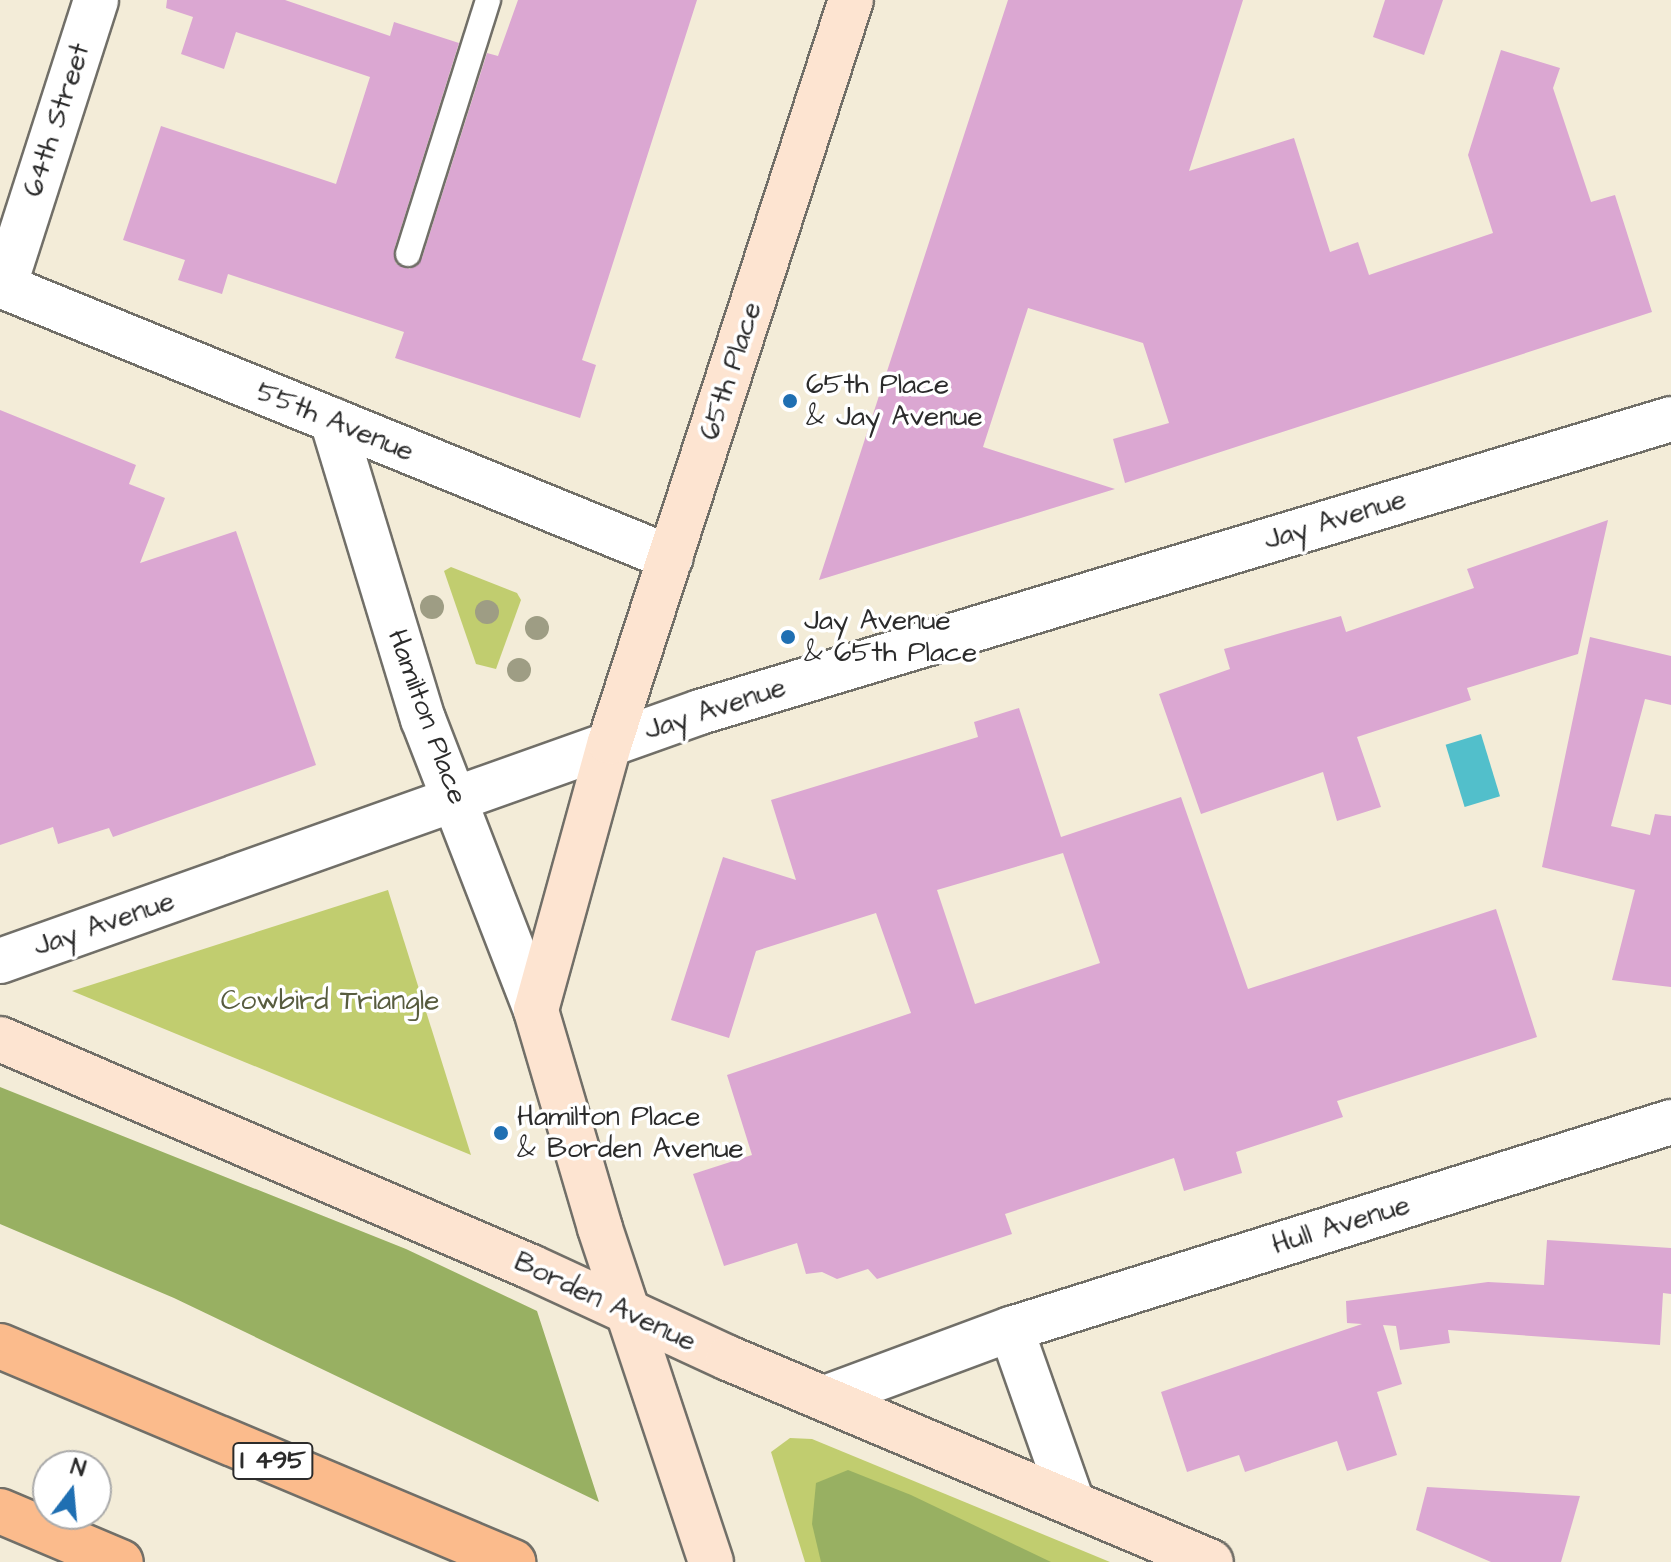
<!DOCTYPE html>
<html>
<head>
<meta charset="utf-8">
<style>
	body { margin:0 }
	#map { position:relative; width:1671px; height:1562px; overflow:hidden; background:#f3ecd8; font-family:"Architects Daughter",sans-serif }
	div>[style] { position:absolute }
	.green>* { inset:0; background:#c1cd6f }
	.forest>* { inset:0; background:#98b062 }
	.water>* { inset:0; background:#52bfcb; transform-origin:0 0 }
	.building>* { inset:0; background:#dba7d2 }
	.roads { filter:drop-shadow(2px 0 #716f68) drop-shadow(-2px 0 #716f68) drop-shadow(0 2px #716f68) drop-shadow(0 -2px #716f68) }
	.lane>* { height:24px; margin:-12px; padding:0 12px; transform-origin:12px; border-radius:12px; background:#fff }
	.street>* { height:44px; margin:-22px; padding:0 22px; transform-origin:22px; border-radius:22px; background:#fff }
	.secondary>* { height:44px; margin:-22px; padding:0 22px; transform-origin:22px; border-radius:22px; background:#fde4d1 }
	.highway>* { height:44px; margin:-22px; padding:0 22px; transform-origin:22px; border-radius:22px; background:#fbbb8c }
	.trees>* { width:24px; height:24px; margin:-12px; border-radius:50%; background:#9e9d84 }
	.dots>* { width:22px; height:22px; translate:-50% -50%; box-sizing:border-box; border:4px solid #fff; border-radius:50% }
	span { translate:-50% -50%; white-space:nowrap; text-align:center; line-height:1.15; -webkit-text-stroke:7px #fff; paint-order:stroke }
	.shield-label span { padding:2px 6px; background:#fff; border:2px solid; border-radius:6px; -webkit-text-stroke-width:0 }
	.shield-label { font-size:26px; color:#2b2b2b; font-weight:700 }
	.street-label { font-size:28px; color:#2b2b2b }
	.poi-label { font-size:28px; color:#2b2b2b }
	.left { translate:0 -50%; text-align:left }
	.park-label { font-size:28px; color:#585c3f }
	.north { position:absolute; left:32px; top:1450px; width:80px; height:80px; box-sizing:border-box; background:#fff; border:2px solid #aaa; border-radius:50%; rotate:16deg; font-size:22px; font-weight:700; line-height:32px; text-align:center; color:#2b2b2b }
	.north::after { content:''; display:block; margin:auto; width:28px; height:36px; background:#1f6fb2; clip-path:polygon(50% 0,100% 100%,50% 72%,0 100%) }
</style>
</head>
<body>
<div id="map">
	<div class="green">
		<i style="clip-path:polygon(451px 567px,517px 593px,521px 600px,496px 669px,476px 664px,444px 571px)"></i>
		<i style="clip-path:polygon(388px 890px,471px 1155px,72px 991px)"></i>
		<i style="clip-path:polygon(790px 1438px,812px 1439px,1110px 1562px,805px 1562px,771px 1452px)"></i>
	</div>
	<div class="forest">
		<i style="clip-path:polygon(0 1087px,406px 1249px,537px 1311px,599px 1502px,174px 1298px,0 1224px)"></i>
		<i style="clip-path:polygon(848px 1470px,911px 1495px,1051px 1562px,821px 1562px,812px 1524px,816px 1483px)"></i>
	</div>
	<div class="water">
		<i style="left:1481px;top:734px;width:65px;height:37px;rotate:73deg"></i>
	</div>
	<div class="building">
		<i style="clip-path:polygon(167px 0,285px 0,390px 36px,394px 22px,459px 43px,394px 250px,396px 264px,410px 269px,422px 258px,487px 53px,498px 56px,518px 0,697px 0,582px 360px,596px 365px,580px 418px,395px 358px,404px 332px,228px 274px,222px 294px,178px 280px,185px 260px,123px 240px,161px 126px,336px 184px,370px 77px,236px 32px,224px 69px,181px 54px,193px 17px,166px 8px)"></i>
		<i style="clip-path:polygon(1008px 0,1243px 0,1189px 171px,1294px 138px,1330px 252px,1358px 242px,1369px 275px,1493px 233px,1468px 155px,1501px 50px,1560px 68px,1553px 88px,1591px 202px,1615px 195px,1652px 312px,1125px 483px,1113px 439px,1169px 423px,1143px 343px,1028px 308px,983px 447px,1115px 489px,819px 580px)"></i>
		<i style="clip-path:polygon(1385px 0,1443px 0,1424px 55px,1373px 37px)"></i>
		<i style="clip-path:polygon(0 410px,136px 465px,129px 484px,165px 498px,140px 563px,236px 531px,316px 765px,113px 837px,109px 828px,58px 844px,53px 827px,0 845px)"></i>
		<i style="clip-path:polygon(1608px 520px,1578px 654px,1467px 688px,1471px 700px,1357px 737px,1381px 807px,1337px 821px,1323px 772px,1201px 814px,1159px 694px,1230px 669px,1224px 649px,1341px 616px,1346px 632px,1474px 588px,1467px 569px)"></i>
		<i style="clip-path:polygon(1590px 637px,1671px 656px,1671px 705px,1645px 699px,1611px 826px,1650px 835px,1655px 814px,1671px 816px,1671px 987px,1612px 980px,1635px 890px,1542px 867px)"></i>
		<i style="clip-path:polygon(evenodd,1019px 708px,1061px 837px,1181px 797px,1248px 989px,1496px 909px,1537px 1037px,1337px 1101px,1343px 1117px,1236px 1152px,1242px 1173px,1184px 1191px,1174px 1158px,1005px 1214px,1012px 1234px,877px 1279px,868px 1269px,837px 1279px,822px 1272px,806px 1274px,797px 1243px,724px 1266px,693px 1174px,752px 1155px,727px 1075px,911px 1013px,876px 913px,756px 951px,729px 1038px,671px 1020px,723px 857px,796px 880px,771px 800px,978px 737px,974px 722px,1019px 708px,1063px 853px,1100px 963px,975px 1004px,937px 890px,1063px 853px)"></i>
		<i style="clip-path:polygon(1547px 1240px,1671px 1248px,1671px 1294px,1663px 1293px,1660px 1345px,1448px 1330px,1450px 1343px,1400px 1350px,1396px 1326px,1383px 1325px,1402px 1384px,1377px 1392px,1397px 1455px,1347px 1471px,1337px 1441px,1245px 1472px,1239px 1455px,1187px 1472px,1161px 1392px,1362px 1324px,1347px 1323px,1346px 1301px,1488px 1282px,1544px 1285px)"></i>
		<i style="clip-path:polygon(1427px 1487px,1580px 1496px,1561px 1562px,1491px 1562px,1416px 1530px)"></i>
	</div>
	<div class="roads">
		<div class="lane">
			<i style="left:408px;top:254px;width:266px;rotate:-72.5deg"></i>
		</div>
		<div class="street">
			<i style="left:0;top:285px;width:724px;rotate:22.14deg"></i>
			<i style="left:4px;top:287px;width:301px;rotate:-72.2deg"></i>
			<i style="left:332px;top:420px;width:313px;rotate:73.1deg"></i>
			<i style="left:423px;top:719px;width:312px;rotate:68.8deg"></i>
			<i style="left:0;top:961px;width:743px;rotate:-19.58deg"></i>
			<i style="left:700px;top:712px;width:1014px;rotate:-16.79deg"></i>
			<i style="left:1011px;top:1329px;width:183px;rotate:70.6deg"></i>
			<i style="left:825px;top:1398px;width:198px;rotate:-20.4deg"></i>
			<i style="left:1011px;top:1329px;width:692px;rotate:-17.41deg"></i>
		</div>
		<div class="secondary">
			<i style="left:0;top:1039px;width:578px;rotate:23.24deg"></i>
			<i style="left:531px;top:1267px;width:217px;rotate:24.8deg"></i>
			<i style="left:728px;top:1358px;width:524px;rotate:22.9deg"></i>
			<i style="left:711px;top:1562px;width:352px;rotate:-108.4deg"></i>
			<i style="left:600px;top:1228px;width:227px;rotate:-106.4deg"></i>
			<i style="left:536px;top:1010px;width:278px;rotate:-74.6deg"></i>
			<i style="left:610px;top:742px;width:780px;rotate:-72.01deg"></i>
		</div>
		<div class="highway">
			<i style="left:0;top:1346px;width:557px;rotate:22.83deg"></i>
			<i style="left:0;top:1511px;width:131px;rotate:22.9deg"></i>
		</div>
	</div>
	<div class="trees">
		<i style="left:432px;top:607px"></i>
		<i style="left:487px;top:612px"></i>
		<i style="left:537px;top:628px"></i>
		<i style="left:519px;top:670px"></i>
	</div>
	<div class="dots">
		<i style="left:790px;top:401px;background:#1f6fb2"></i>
		<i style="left:788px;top:637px;background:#1f6fb2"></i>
		<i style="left:501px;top:1133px;background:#1f6fb2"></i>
	</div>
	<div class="shield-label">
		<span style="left:273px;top:1461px">I 495</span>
	</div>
	<div class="street-label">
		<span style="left:57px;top:120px;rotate:-72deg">64th Street</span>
		<span style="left:731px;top:371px;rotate:-72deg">65th Place</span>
		<span style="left:335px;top:422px;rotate:22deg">55th Avenue</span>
		<span style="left:1335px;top:520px;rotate:-17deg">Jay Avenue</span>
		<span style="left:715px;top:709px;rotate:-18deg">Jay Avenue</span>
		<span style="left:427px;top:717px;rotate:70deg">Hamilton Place</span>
		<span style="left:104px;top:924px;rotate:-19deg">Jay Avenue</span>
		<span style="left:1341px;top:1225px;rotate:-17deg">Hull Avenue</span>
		<span style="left:605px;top:1302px;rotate:25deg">Borden Avenue</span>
	</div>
	<div class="poi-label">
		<span class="left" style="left:806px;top:401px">65th Place<br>&amp; Jay Avenue</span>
		<span class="left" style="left:804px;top:637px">Jay Avenue<br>&amp; 65th Place</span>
		<span class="left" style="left:517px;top:1133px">Hamilton Place<br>&amp; Borden Avenue</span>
	</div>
	<div class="park-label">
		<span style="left:330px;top:1001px">Cowbird Triangle</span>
	</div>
	<div class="north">N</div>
</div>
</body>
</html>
